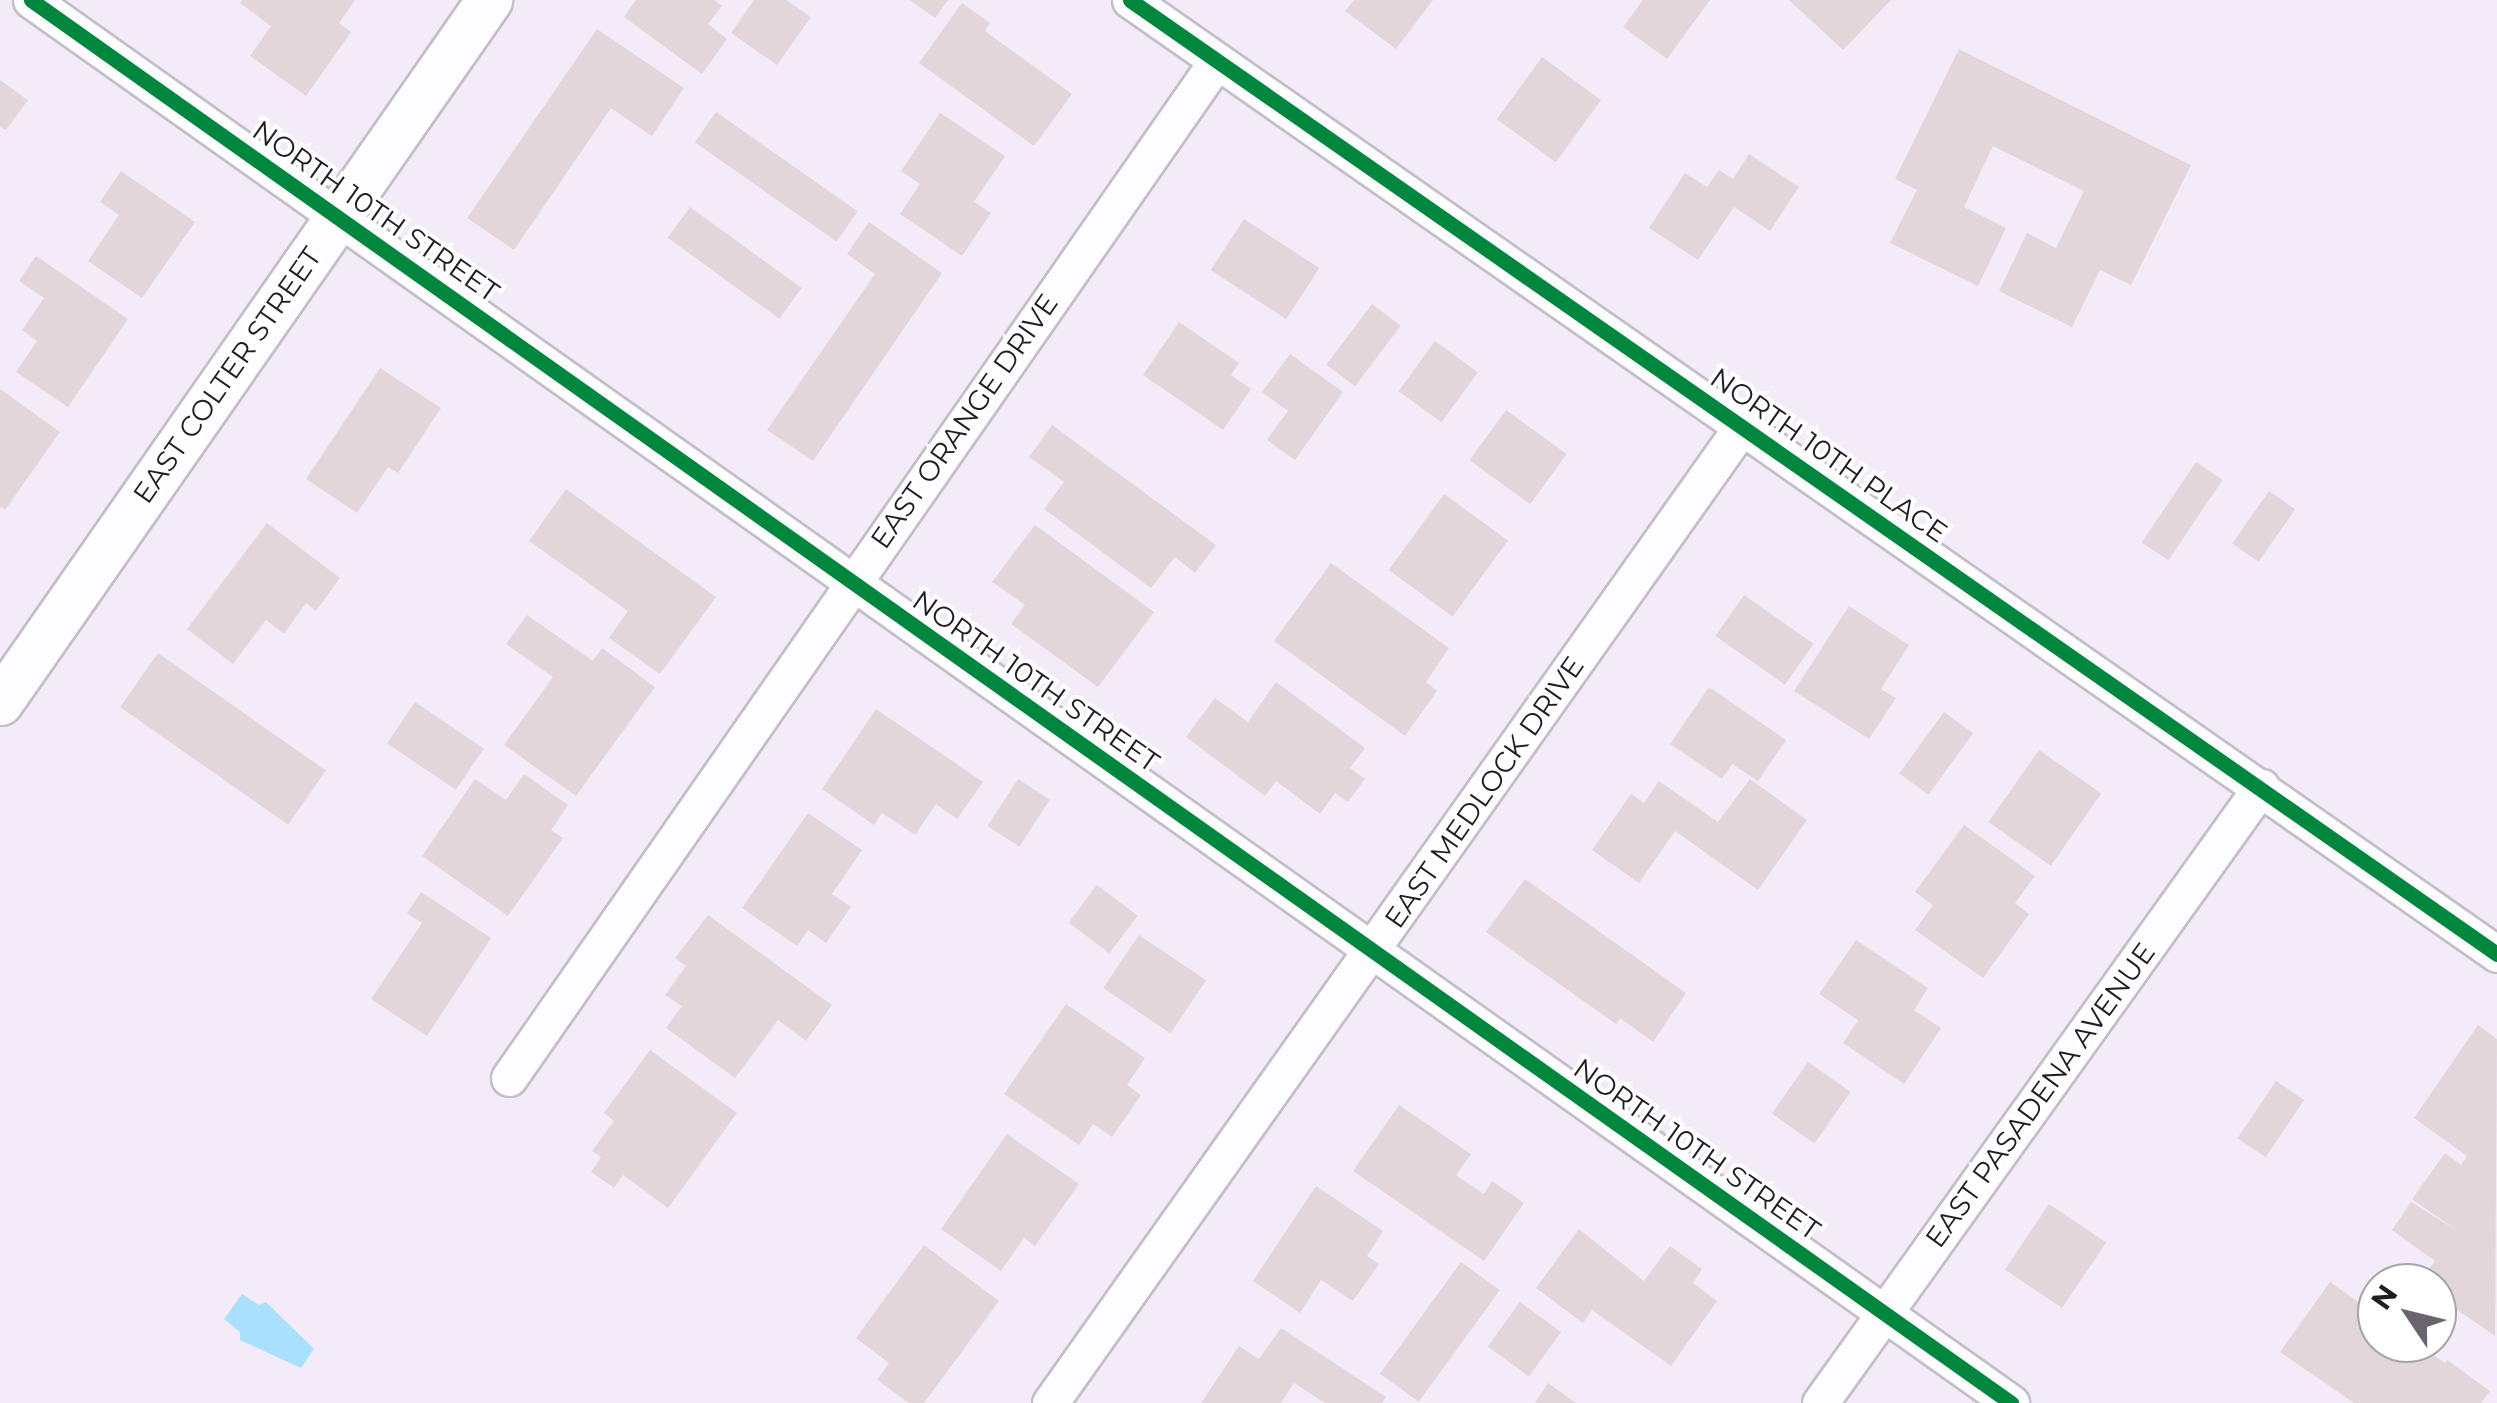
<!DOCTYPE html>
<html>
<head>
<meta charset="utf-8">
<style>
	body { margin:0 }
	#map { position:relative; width:2497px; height:1403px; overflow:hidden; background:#f3ecf8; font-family:Montserrat,sans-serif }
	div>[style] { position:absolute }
	.water>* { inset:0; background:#a9e0fb }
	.building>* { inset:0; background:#e2d6da; transform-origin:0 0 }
	.roads { filter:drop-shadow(2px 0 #c4bec8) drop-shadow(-2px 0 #c4bec8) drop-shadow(0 2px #c4bec8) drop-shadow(0 -2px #c4bec8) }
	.minor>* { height:35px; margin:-17.5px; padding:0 17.5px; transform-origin:17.5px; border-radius:17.5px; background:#fdfcfe }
	.tertiary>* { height:45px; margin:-22.5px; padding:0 22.5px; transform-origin:22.5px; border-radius:22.5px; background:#fdfcfe }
	.cycleway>* { height:15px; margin:-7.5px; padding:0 7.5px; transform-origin:7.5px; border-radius:7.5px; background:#00873e }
	span { translate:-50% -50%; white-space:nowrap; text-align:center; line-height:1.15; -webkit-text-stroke:8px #fff; paint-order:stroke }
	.street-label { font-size:28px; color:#211b25 }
	.north { position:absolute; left:2357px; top:1263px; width:100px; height:100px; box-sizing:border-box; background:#fff; border:2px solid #a6a4a8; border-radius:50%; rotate:305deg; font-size:28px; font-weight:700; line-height:40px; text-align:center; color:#211b25 }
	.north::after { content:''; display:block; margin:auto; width:35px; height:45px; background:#6a646f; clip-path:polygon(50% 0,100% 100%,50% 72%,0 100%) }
</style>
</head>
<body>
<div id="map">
	<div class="water">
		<i style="clip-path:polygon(242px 1294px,259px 1305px,266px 1302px,314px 1349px,301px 1368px,240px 1340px,240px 1332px,224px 1319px)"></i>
	</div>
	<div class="building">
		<i style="clip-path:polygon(242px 0,355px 0,339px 23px,351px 32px,306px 96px,250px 56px,271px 26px,240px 3px)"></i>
		<i style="clip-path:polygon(636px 0,714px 0,722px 6px,708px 24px,727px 39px,702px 74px,624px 17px)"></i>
		<i style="clip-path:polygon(754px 0,786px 0,811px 17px,777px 65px,731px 33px)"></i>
		<i style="clip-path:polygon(910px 0,948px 0,935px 18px)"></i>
		<i style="clip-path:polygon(1354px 0,1433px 0,1396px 49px,1345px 11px)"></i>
		<i style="clip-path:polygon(1643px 0,1710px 0,1667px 59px,1623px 27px)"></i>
		<i style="clip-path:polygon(1789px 0,1891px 0,1843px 50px)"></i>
		<i style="clip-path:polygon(962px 3px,990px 23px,985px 31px,1072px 94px,1034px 146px,919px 63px)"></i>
		<i style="clip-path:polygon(597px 29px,684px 88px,652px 136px,611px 108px,514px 250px,467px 218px)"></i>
		<i style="clip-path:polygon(1959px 49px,2191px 165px,2131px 285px,2100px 270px,2072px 327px,1999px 291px,2027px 233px,2056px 248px,2084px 191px,1993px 146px,1964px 207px,2006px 228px,1978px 286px,1890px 243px,1917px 190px,1895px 179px)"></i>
		<i style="left:1542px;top:57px;width:73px;height:77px;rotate:36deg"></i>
		<i style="clip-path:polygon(0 80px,28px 100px,6px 130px,0 127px)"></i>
		<i style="left:716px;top:112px;width:173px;height:37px;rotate:35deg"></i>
		<i style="clip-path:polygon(940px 113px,1005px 156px,974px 202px,991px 213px,962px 256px,900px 214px,920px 184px,901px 171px)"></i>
		<i style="clip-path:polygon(1749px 154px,1799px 187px,1770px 231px,1734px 207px,1698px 260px,1649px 228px,1685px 173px,1707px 187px,1719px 170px,1733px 179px)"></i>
		<i style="clip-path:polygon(121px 171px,195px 222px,142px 298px,88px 261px,119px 215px,100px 202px)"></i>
		<i style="left:690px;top:207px;width:138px;height:38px;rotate:36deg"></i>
		<i style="left:1244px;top:219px;width:90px;height:61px;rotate:33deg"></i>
		<i style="clip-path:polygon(869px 222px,942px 273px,813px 461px,767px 430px,875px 274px,847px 254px)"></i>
		<i style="clip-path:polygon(36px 256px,128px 319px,68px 407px,16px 372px,37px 341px,22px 330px,44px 298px,19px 281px)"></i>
		<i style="left:1372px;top:304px;width:36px;height:76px;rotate:37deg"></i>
		<i style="clip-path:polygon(1179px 322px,1239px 363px,1231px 375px,1251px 389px,1223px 430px,1143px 375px)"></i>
		<i style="left:1435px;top:341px;width:53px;height:62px;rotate:36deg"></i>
		<i style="clip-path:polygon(1290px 354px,1343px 392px,1295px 460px,1267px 440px,1288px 411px,1262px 392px)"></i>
		<i style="clip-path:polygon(380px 368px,441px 408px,398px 473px,388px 467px,357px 513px,306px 479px)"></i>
		<i style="clip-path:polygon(0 389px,60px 432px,5px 510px,0 506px)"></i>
		<i style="left:1506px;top:410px;width:75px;height:62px;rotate:36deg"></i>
		<i style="clip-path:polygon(1052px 425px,1216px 545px,1195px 573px,1175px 557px,1151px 588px,1044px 509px,1064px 482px,1029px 457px)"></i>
		<i style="left:2196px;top:462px;width:32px;height:97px;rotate:34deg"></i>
		<i style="clip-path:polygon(566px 489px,716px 597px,660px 674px,609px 638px,628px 611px,529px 541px)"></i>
		<i style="left:2269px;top:491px;width:32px;height:64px;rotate:35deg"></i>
		<i style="left:1444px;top:494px;width:79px;height:94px;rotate:36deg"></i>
		<i style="clip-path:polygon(267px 523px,340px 578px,316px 611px,306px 603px,284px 634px,266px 620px,233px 664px,187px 629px)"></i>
		<i style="clip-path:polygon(1035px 525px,1154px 612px,1098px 687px,1011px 624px,1025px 605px,992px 582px)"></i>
		<i style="clip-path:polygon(1331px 563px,1449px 648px,1426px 682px,1437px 691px,1405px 736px,1274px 641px)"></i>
		<i style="left:1744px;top:595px;width:85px;height:50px;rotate:35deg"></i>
		<i style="clip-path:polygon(1849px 606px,1909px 645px,1881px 689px,1896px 698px,1869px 739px,1794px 691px)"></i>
		<i style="clip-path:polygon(527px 615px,593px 661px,602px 648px,655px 687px,576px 796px,504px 745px,553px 677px,506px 644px)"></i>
		<i style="left:158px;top:653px;width:205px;height:66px;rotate:35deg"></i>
		<i style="clip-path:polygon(1276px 682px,1365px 748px,1350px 768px,1365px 779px,1348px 802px,1335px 793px,1320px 814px,1276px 781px,1265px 796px,1186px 737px,1215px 698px,1248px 722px)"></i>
		<i style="clip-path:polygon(1709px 687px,1786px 740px,1758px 781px,1732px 764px,1722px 779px,1670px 744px)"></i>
		<i style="left:415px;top:702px;width:83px;height:50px;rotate:34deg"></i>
		<i style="clip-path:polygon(876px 709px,983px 782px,957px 819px,936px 804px,915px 835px,882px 813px,874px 825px,822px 789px)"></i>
		<i style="left:1944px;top:712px;width:36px;height:76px;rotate:36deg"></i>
		<i style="left:2039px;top:750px;width:76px;height:88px;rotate:35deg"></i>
		<i style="clip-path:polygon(524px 774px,568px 805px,551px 830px,563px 838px,508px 916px,422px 856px,475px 779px,506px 800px)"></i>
		<i style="left:1018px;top:779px;width:38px;height:56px;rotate:33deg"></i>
		<i style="clip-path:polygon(1750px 779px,1807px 820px,1758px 890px,1675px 831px,1639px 883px,1592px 850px,1631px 794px,1644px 803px,1659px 781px,1718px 822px)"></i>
		<i style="clip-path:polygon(808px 813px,862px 850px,832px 894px,851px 907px,826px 943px,808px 930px,797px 946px,742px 908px)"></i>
		<i style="clip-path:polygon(1964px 825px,2035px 876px,2015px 903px,2029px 914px,1983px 978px,1915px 930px,1933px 905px,1915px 892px)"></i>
		<i style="clip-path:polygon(1525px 879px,1686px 993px,1653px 1042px,1620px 1018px,1616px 1024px,1486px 932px)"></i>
		<i style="left:1097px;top:885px;width:51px;height:47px;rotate:37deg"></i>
		<i style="clip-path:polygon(421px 892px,491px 938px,427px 1036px,371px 999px,422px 923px,407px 913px)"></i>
		<i style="clip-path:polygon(708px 915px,832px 1005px,806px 1041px,778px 1020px,735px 1078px,666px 1028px,682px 1006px,665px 995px,686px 966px,675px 958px)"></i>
		<i style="left:1139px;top:935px;width:81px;height:64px;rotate:34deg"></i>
		<i style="clip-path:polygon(1856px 940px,1928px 988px,1914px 1010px,1941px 1028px,1904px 1084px,1843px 1043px,1858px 1020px,1819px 994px)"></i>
		<i style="clip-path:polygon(1066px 1004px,1145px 1058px,1127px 1085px,1141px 1095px,1112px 1137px,1093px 1124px,1079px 1145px,1004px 1094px)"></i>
		<i style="clip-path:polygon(2478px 1025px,2497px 1039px,2495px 1336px,2440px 1298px,2447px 1288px,2426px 1273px,2435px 1261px,2392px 1230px,2411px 1202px,2456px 1230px,2412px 1199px,2445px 1153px,2461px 1165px,2467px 1156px,2414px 1118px)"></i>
		<i style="clip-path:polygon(650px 1050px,737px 1113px,668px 1208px,623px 1175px,614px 1188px,591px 1172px,601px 1157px,592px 1151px,614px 1121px,604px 1113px)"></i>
		<i style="left:1808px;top:1062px;width:52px;height:63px;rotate:35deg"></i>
		<i style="left:2276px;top:1081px;width:34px;height:69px;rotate:34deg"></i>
		<i style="clip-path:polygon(1399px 1105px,1471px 1154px,1456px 1175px,1484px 1194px,1492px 1181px,1524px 1203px,1484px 1261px,1353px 1171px)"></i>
		<i style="clip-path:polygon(1007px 1134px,1079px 1184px,1035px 1246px,1024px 1238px,1001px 1271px,941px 1229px)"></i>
		<i style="clip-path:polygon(1316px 1186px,1383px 1231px,1367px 1256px,1379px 1264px,1353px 1301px,1321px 1280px,1300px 1313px,1253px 1281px)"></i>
		<i style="left:2049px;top:1204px;width:69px;height:79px;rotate:34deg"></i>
		<i style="clip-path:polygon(1579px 1229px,1644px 1281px,1670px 1246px,1702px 1269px,1693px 1283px,1717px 1301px,1671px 1366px,1592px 1310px,1583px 1323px,1536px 1288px)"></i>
		<i style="clip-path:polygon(924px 1245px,999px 1301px,924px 1403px,909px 1403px,877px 1380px,889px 1363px,856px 1338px)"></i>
		<i style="left:1461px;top:1262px;width:48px;height:138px;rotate:36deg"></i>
		<i style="clip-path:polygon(2330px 1282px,2377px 1315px,2377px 1343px,2416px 1343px,2445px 1363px,2447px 1360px,2490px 1391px,2481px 1403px,2354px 1403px,2280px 1352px)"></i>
		<i style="left:1520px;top:1302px;width:51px;height:55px;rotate:36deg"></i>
		<i style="clip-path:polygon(1281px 1328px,1386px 1397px,1382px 1403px,1325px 1403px,1294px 1383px,1281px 1403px,1201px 1403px,1239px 1346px,1259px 1359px)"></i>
		<i style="clip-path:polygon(1548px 1383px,1576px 1403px,1535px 1403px)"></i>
	</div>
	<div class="roads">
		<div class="minor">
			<i style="left:31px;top:0;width:2427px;rotate:35.32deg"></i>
			<i style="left:1130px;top:0;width:1667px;rotate:34.91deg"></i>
			<i style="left:509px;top:1078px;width:1239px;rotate:-55.16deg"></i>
			<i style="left:1050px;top:1403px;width:1199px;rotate:-54.68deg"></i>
			<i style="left:1820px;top:1403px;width:758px;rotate:-54.4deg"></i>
		</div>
		<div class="tertiary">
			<i style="left:0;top:702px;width:856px;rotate:-55.14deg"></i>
		</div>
	</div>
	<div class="cycleway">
		<i style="left:31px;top:0;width:2427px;rotate:35.32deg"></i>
		<i style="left:1130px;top:0;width:1667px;rotate:34.91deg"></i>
	</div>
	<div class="street-label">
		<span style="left:376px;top:211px;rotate:35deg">NORTH 10TH STREET</span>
		<span style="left:227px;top:375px;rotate:-55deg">EAST COLTER STREET</span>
		<span style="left:964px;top:421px;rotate:-55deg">EAST ORANGE DRIVE</span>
		<span style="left:1829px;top:455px;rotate:35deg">NORTH 10TH PLACE</span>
		<span style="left:1036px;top:681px;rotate:35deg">NORTH 10TH STREET</span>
		<span style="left:1484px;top:792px;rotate:-55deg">EAST MEDLOCK DRIVE</span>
		<span style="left:2040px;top:1095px;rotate:-54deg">EAST PASADENA AVENUE</span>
		<span style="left:1697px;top:1149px;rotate:35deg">NORTH 10TH STREET</span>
	</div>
	<div class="north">N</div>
</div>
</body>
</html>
